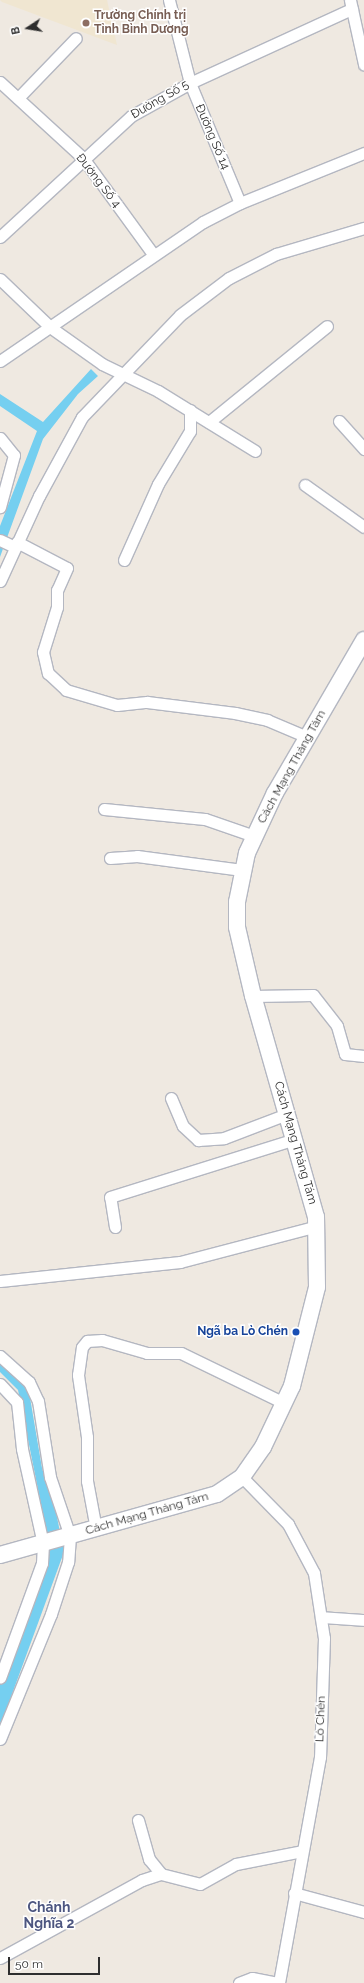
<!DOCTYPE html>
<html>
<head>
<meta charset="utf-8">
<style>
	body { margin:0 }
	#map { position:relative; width:364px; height:1983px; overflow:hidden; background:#efe9e1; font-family:Raleway,sans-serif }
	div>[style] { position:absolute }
	.education>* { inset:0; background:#f0e6d1 }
	.water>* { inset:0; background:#75cff0 }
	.roads { filter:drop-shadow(1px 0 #b4b7c1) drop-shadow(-1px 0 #b4b7c1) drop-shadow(0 1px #b4b7c1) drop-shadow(0 -1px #b4b7c1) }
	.minor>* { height:11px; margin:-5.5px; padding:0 5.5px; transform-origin:5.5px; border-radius:5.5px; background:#fff }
	.secondary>* { height:16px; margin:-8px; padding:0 8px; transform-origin:8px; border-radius:8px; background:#fff }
	.dots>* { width:11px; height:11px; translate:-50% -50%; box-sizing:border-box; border:2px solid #fff; border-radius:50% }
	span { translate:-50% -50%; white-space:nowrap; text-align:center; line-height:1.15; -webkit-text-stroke:3px #fff; paint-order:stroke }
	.education-label { font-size:12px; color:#785e54; font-weight:700 }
	.left { translate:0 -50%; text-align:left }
	.street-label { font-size:12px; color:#2e2e2e }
	.transit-label { font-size:12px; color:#164399; font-weight:700 }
	.right { translate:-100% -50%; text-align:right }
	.quarter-label { font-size:14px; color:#4d5680; font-weight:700 }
	.north { position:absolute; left:8px; top:8px; width:40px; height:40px; -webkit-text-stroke:3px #fff; paint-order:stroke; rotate:258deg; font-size:11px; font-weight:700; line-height:16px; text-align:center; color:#2e2e2e }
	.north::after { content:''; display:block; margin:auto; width:14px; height:18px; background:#2e2e2e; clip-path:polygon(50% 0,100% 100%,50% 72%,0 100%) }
	.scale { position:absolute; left:8px; top:1957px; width:92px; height:18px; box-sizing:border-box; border:2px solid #2e2e2e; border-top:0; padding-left:5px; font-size:12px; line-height:14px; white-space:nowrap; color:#2e2e2e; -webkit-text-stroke:3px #fff; paint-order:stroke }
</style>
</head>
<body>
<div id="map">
	<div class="education">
		<i style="clip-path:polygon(0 0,107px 0,117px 45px,2px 2px)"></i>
	</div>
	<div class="water">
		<i style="clip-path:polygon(91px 369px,98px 376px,78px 394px,43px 439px,0 557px,0 526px,37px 431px,0 406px,0 394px,43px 422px)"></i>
		<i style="clip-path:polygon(0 1360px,28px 1386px,42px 1468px,56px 1512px,64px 1552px,0 1727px,0 1685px,46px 1555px,41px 1504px,18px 1390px,0 1372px)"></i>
	</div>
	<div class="roads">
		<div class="minor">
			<i style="left:169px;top:0;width:86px;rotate:75.8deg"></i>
			<i style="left:190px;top:83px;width:130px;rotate:67.4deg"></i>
			<i style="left:350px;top:0;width:66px;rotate:77.7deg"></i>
			<i style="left:0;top:82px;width:113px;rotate:42.5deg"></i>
			<i style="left:83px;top:158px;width:119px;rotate:53.9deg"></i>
			<i style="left:18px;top:98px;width:83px;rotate:-46deg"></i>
			<i style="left:0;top:237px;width:178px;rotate:-42.7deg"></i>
			<i style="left:131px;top:116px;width:68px;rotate:-29.2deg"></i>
			<i style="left:190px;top:83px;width:178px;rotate:-24.6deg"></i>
			<i style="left:0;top:279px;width:69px;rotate:43.8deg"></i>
			<i style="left:50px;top:327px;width:64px;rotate:35.4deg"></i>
			<i style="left:102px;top:364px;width:62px;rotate:25.7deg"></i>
			<i style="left:158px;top:391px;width:114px;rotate:31.7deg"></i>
			<i style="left:0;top:361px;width:246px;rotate:-34.4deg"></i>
			<i style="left:203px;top:222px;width:42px;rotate:-27.2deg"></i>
			<i style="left:240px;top:203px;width:134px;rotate:-22deg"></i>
			<i style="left:339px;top:421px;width:38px;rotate:48deg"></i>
			<i style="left:209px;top:422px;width:152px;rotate:-39.1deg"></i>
			<i style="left:0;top:438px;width:22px;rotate:51deg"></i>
			<i style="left:14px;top:455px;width:54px;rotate:105.1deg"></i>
			<i style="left:305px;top:485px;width:72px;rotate:35.4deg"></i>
			<i style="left:0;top:540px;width:17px;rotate:25deg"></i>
			<i style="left:17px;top:542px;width:56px;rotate:27.5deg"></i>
			<i style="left:67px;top:568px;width:24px;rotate:114deg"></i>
			<i style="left:57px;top:590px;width:17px;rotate:90deg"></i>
			<i style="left:57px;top:607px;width:47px;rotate:107.3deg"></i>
			<i style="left:43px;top:652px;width:22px;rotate:77deg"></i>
			<i style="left:48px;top:673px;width:25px;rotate:43deg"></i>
			<i style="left:66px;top:690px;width:53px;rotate:16.4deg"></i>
			<i style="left:117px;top:705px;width:30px;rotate:-6deg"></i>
			<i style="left:147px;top:702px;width:89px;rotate:7.1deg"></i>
			<i style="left:235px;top:713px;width:33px;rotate:12deg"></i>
			<i style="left:267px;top:720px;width:43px;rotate:23deg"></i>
			<i style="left:124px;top:560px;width:83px;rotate:-65.9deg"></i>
			<i style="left:158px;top:484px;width:62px;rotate:-58.9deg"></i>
			<i style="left:190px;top:431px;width:21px;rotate:-90deg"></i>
			<i style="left:0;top:581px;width:94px;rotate:-65.4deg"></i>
			<i style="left:39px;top:496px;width:90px;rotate:-61.4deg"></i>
			<i style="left:82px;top:417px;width:141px;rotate:-46.1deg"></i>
			<i style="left:180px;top:315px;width:61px;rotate:-37.1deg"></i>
			<i style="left:229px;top:278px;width:53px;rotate:-27.1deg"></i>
			<i style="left:276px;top:254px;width:92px;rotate:-16.5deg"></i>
			<i style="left:104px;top:809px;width:101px;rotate:5.7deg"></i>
			<i style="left:205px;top:819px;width:52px;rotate:19.1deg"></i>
			<i style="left:110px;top:858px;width:27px;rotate:-4deg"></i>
			<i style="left:137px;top:856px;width:106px;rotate:7.6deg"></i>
			<i style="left:253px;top:996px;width:60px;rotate:-1deg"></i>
			<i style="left:313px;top:995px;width:39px;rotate:52deg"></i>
			<i style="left:337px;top:1026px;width:29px;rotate:74deg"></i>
			<i style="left:345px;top:1054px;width:19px;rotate:6deg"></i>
			<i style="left:171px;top:1098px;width:30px;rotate:67deg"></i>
			<i style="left:183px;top:1126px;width:21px;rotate:43deg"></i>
			<i style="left:198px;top:1140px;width:26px;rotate:-4deg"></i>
			<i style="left:224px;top:1138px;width:67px;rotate:-20.9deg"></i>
			<i style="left:115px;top:1227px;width:30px;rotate:-99deg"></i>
			<i style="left:110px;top:1197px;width:194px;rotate:-17.4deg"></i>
			<i style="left:0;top:1281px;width:181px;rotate:-6deg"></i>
			<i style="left:180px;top:1262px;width:142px;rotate:-14.7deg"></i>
			<i style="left:0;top:1356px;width:39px;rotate:42deg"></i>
			<i style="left:29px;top:1382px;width:21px;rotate:65deg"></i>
			<i style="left:38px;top:1401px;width:77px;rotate:81deg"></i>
			<i style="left:50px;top:1477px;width:62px;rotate:71.3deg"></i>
			<i style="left:70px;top:1536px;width:26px;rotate:94deg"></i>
			<i style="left:68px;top:1562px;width:55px;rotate:108.1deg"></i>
			<i style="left:51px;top:1614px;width:135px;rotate:112.2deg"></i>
			<i style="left:0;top:1384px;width:25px;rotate:47deg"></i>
			<i style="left:17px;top:1402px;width:47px;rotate:83.9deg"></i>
			<i style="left:22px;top:1449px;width:97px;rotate:77.5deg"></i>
			<i style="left:43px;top:1544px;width:19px;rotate:93deg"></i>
			<i style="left:42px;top:1563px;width:122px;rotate:110.1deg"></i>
			<i style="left:242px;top:1477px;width:66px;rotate:45.6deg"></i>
			<i style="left:288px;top:1524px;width:55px;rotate:62deg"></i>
			<i style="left:314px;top:1573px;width:66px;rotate:81.3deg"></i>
			<i style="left:324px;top:1638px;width:119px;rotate:91.9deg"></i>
			<i style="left:320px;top:1757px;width:230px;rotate:100.3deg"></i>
			<i style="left:96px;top:1529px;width:49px;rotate:-100.6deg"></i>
			<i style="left:87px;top:1481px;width:44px;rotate:-90deg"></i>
			<i style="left:87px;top:1437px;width:63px;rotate:-98.3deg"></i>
			<i style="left:78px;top:1375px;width:28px;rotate:-82deg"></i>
			<i style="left:82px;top:1347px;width:8px;rotate:-50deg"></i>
			<i style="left:87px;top:1341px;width:15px;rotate:-4deg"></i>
			<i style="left:102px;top:1340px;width:47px;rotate:16.1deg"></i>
			<i style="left:147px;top:1353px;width:34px"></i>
			<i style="left:181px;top:1353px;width:114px;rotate:25.9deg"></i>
			<i style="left:321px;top:1617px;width:43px;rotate:4deg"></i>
			<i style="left:138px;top:1820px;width:41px;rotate:74.2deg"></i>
			<i style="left:149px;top:1859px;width:19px;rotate:51deg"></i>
			<i style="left:294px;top:1893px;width:73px;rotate:15.2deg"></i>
			<i style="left:0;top:1958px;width:162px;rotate:-28.8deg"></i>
			<i style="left:142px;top:1880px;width:20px;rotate:-18deg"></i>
			<i style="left:161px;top:1874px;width:40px;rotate:14.4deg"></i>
			<i style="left:200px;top:1884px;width:41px;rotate:-29.1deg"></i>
			<i style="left:236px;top:1864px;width:67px;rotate:-11.1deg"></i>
			<i style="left:239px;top:1983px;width:14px;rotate:-21deg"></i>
			<i style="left:252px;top:1978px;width:26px;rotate:11deg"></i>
		</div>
		<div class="secondary">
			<i style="left:0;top:1555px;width:225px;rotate:-15.7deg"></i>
			<i style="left:217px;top:1494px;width:30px;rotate:-34deg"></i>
			<i style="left:242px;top:1477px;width:37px;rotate:-55deg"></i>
			<i style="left:263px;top:1447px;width:68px;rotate:-64.6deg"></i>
			<i style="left:292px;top:1386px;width:102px;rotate:-75.8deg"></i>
			<i style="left:317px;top:1287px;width:70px;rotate:-90.8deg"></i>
			<i style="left:316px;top:1217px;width:230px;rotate:-105.9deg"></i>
			<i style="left:253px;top:996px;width:71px;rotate:-103.1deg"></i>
			<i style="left:237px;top:927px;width:25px;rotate:-90deg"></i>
			<i style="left:237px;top:902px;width:50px;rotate:-78.5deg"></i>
			<i style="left:247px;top:853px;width:66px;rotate:-65deg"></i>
			<i style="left:275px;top:793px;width:177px;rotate:-59.8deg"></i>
		</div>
	</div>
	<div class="dots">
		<i style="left:86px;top:23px;background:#8d6e63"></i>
		<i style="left:296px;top:1332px;background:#1a4fb4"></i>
	</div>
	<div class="education-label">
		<span class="left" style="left:94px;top:23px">Trường Chính trị<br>Tỉnh Bình Dương</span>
	</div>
	<div class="street-label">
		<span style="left:160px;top:100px;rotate:-30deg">Đường Số 5</span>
		<span style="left:212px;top:137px;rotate:67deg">Đường Số 14</span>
		<span style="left:98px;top:181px;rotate:52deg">Đường Số 4</span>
		<span style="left:292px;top:767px;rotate:-61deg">Cách Mạng Tháng Tám</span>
		<span style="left:295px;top:1143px;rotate:74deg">Cách Mạng Tháng Tám</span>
		<span style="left:147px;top:1514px;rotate:-16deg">Cách Mạng Tháng Tám</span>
		<span style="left:321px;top:1719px;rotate:-88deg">Lò Chén</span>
	</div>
	<div class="transit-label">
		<span class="right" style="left:288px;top:1332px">Ngã ba Lò Chén</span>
	</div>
	<div class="quarter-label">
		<span style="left:49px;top:1915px">Chánh<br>Nghĩa 2</span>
	</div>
	<div class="north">B</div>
	<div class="scale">50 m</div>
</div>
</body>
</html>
